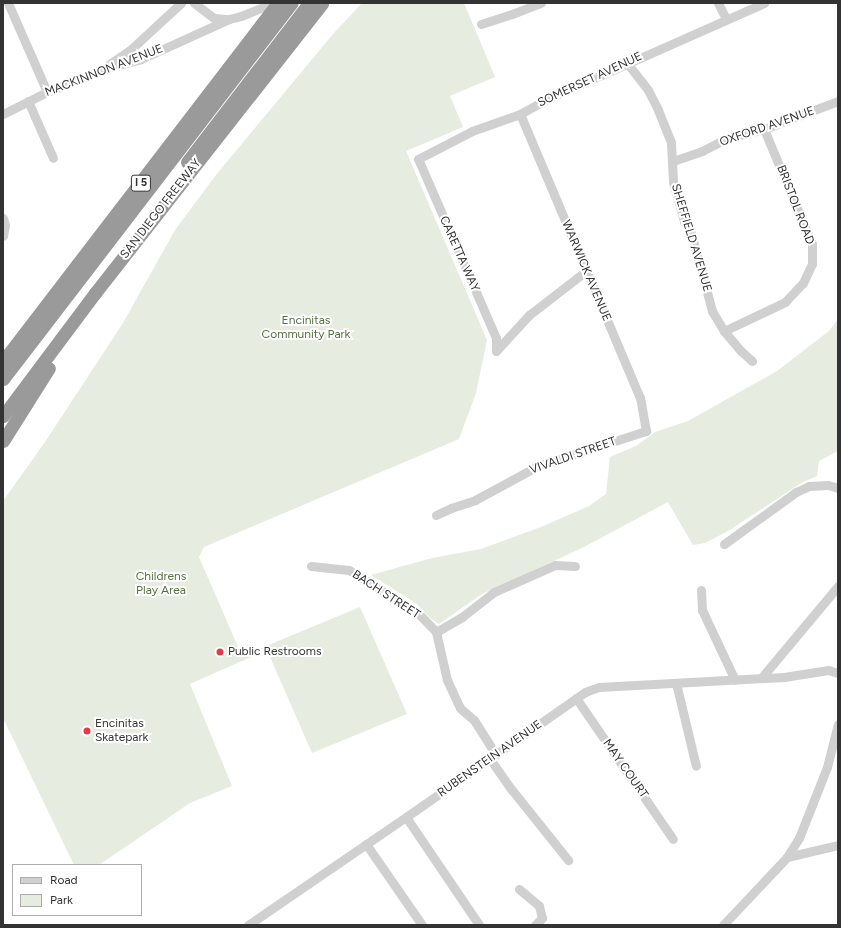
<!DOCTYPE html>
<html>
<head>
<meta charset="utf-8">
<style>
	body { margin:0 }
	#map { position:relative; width:841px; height:928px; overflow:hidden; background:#fff; font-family:Figtree,sans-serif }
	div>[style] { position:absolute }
	.green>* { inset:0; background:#e6ecdf }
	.minor>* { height:9px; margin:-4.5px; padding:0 4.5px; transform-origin:4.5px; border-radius:4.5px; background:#d0d0d0 }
	.highway>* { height:13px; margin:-6.5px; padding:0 6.5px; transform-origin:6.5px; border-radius:6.5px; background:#9a9a9a }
	.dots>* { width:11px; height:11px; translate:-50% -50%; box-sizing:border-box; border:2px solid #fff; border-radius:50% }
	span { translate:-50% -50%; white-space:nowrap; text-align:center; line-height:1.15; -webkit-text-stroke:4px #fff; paint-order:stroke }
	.shield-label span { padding:1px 3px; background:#fff; border:1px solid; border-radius:3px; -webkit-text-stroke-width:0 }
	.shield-label { font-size:11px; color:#333; font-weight:700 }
	.street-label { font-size:12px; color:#333 }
	.park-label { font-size:12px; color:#56703f }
	.poi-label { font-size:12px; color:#333 }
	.left { translate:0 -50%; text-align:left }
	.frame { position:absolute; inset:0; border:4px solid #333; pointer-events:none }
	.legend { position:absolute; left:12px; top:864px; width:130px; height:52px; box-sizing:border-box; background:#fff; border:1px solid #adadad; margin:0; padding:5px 7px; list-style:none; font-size:12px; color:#333 }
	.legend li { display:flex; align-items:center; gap:8px; height:20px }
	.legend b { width:20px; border:1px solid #adadad }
</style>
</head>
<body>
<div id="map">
	<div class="green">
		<i style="clip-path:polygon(362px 3px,464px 3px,495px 77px,450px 96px,463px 127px,406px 151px,487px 340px,476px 393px,459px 439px,204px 547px,199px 557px,242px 656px,360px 607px,407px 714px,312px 753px,267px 650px,190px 684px,232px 786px,190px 803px,99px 865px,74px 865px,3px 718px,3px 501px,45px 442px,123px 323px,175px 230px,216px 175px,333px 34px)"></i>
		<i style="clip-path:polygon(838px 319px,838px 451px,819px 461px,817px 476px,803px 482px,728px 531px,705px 543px,693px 545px,668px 502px,584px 547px,482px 594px,439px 624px,430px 618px,417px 604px,371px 575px,432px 558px,481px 549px,541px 527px,589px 506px,606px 494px,610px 457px,636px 446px,655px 432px,688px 421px,777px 371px,829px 331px)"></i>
	</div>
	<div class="minor">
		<i style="left:8px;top:3px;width:97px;rotate:66.3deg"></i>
		<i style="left:194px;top:3px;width:25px;rotate:37deg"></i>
		<i style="left:214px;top:18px;width:12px;rotate:5deg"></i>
		<i style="left:718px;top:3px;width:18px;rotate:63deg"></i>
		<i style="left:481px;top:24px;width:33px;rotate:-18deg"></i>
		<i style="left:512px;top:14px;width:31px;rotate:-21deg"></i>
		<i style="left:627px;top:63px;width:34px;rotate:52deg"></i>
		<i style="left:648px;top:90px;width:22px;rotate:63deg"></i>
		<i style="left:658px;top:110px;width:35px;rotate:68deg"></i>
		<i style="left:671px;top:143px;width:39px;rotate:87deg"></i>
		<i style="left:673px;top:182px;width:41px;rotate:74.2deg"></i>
		<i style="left:684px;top:221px;width:14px;rotate:60deg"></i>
		<i style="left:691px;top:233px;width:81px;rotate:74.9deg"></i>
		<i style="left:712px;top:311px;width:23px;rotate:59deg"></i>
		<i style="left:724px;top:331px;width:26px;rotate:50deg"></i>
		<i style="left:741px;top:351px;width:15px;rotate:42deg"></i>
		<i style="left:108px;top:65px;width:25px;rotate:-34deg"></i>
		<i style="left:129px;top:51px;width:71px;rotate:-42.7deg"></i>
		<i style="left:28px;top:101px;width:62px;rotate:66.3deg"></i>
		<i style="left:3px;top:114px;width:49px;rotate:-26.6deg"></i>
		<i style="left:47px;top:92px;width:61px;rotate:-22deg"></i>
		<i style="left:104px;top:69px;width:38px;rotate:-15deg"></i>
		<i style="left:141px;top:59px;width:97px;rotate:-24.4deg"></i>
		<i style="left:229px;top:19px;width:12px;rotate:-14deg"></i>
		<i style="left:241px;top:16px;width:35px;rotate:-22deg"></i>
		<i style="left:673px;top:161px;width:31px;rotate:-19deg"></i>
		<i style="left:702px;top:151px;width:29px;rotate:-27deg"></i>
		<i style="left:728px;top:138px;width:37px;rotate:-14deg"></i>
		<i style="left:764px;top:129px;width:79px;rotate:-20.7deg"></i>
		<i style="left:3px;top:218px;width:7px;rotate:74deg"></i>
		<i style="left:5px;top:225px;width:11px;rotate:100deg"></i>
		<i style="left:724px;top:331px;width:68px;rotate:-25.4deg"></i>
		<i style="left:785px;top:302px;width:26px;rotate:-47deg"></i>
		<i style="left:803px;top:283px;width:21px;rotate:-65deg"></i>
		<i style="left:812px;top:264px;width:20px;rotate:-90deg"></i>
		<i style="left:812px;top:244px;width:125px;rotate:-112.7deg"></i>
		<i style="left:496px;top:351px;width:13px;rotate:-90deg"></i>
		<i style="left:496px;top:338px;width:195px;rotate:-113.5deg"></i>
		<i style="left:418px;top:159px;width:61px;rotate:-27.4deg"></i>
		<i style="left:472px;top:131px;width:51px;rotate:-19.5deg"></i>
		<i style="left:520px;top:114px;width:26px;rotate:-29deg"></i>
		<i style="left:543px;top:101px;width:242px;rotate:-23.9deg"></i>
		<i style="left:496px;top:351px;width:49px;rotate:-47.5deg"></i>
		<i style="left:529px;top:315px;width:72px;rotate:-37.7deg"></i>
		<i style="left:436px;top:515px;width:17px;rotate:-25deg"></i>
		<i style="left:451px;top:508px;width:25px;rotate:-18deg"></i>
		<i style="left:475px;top:500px;width:72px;rotate:-28.4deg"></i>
		<i style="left:538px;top:466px;width:114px;rotate:-18deg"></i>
		<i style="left:646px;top:431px;width:34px;rotate:-100deg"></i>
		<i style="left:640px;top:398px;width:308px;rotate:-112.9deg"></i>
		<i style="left:724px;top:544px;width:89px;rotate:-35.8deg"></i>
		<i style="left:796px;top:492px;width:14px;rotate:-25deg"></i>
		<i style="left:809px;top:486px;width:19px;rotate:-3deg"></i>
		<i style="left:828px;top:485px;width:10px;rotate:17deg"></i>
		<i style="left:311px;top:566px;width:38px;rotate:6deg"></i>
		<i style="left:349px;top:570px;width:80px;rotate:31.7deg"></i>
		<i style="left:417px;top:612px;width:28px;rotate:46deg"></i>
		<i style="left:436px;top:632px;width:49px;rotate:77.1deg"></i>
		<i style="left:447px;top:680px;width:31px;rotate:65deg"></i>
		<i style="left:460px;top:708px;width:18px;rotate:41deg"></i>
		<i style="left:474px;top:720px;width:41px;rotate:57.8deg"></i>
		<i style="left:701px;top:590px;width:20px;rotate:87deg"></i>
		<i style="left:702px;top:610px;width:77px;rotate:64.8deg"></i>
		<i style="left:436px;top:632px;width:30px;rotate:-30deg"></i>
		<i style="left:462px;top:617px;width:41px;rotate:-38deg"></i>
		<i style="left:494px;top:592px;width:67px;rotate:-23.9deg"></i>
		<i style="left:555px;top:565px;width:20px;rotate:3deg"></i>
		<i style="left:762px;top:677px;width:119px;rotate:-50.1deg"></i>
		<i style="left:676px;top:683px;width:85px;rotate:76.5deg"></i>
		<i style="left:576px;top:698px;width:171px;rotate:55.5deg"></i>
		<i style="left:490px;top:759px;width:38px;rotate:55deg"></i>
		<i style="left:512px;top:790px;width:90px;rotate:51.3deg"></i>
		<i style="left:406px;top:817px;width:130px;rotate:55.9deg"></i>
		<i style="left:366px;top:844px;width:98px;rotate:55.3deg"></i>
		<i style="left:787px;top:857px;width:52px;rotate:-13.2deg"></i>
		<i style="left:519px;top:889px;width:26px;rotate:40deg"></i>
		<i style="left:539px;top:906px;width:12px;rotate:76deg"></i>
		<i style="left:542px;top:918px;width:10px;rotate:135deg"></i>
		<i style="left:248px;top:925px;width:191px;rotate:-34.4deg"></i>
		<i style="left:406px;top:817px;width:218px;rotate:-34.9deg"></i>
		<i style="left:585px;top:692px;width:15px;rotate:-20deg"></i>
		<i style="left:599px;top:687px;width:185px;rotate:-3.1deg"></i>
		<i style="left:784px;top:677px;width:45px;rotate:-9deg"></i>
		<i style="left:828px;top:670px;width:10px;rotate:17deg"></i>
		<i style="left:723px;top:925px;width:93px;rotate:-46.7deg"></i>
		<i style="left:787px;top:857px;width:22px;rotate:-58deg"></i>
		<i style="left:799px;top:838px;width:76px;rotate:-68.5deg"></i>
		<i style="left:827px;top:767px;width:44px;rotate:-75.7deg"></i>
	</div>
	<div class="highway">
		<i style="left:187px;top:162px;width:200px;rotate:-52.5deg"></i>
		<i style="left:3px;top:361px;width:451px;rotate:-52.5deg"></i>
		<i style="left:3px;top:379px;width:474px;rotate:-52.5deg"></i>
		<i style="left:3px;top:416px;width:154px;rotate:-53.2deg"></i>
		<i style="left:95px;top:293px;width:368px;rotate:-51.9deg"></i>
		<i style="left:3px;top:441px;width:86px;rotate:-57.8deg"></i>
	</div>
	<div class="dots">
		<i style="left:220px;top:652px;background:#e63946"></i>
		<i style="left:87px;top:731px;background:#e63946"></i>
	</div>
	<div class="shield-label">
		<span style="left:141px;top:183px">I 5</span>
	</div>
	<div class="street-label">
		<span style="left:104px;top:71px;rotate:-21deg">MACKINNON AVENUE</span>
		<span style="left:590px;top:80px;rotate:-25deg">SOMERSET AVENUE</span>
		<span style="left:767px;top:127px;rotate:-19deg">OXFORD AVENUE</span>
		<span style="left:795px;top:205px;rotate:69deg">BRISTOL ROAD</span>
		<span style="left:161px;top:209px;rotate:-52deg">SAN DIEGO FREEWAY</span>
		<span style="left:691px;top:238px;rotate:73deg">SHEFFIELD AVENUE</span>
		<span style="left:459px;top:254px;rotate:66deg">CARETTA WAY</span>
		<span style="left:586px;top:271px;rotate:67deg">WARWICK AVENUE</span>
		<span style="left:573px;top:456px;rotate:-19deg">VIVALDI STREET</span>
		<span style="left:386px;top:595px;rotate:33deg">BACH STREET</span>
		<span style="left:490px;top:759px;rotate:-35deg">RUBENSTEIN AVENUE</span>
		<span style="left:625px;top:769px;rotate:55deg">MAY COURT</span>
	</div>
	<div class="park-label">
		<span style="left:306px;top:328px">Encinitas<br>Community Park</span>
		<span style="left:161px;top:584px">Childrens<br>Play Area</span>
	</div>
	<div class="poi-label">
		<span class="left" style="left:228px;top:652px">Public Restrooms</span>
		<span class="left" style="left:95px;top:731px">Encinitas<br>Skatepark</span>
	</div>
	<div class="frame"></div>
	<ul class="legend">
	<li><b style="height:5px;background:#d0d0d0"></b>Road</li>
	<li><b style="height:11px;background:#e6ecdf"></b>Park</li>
	</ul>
</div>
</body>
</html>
